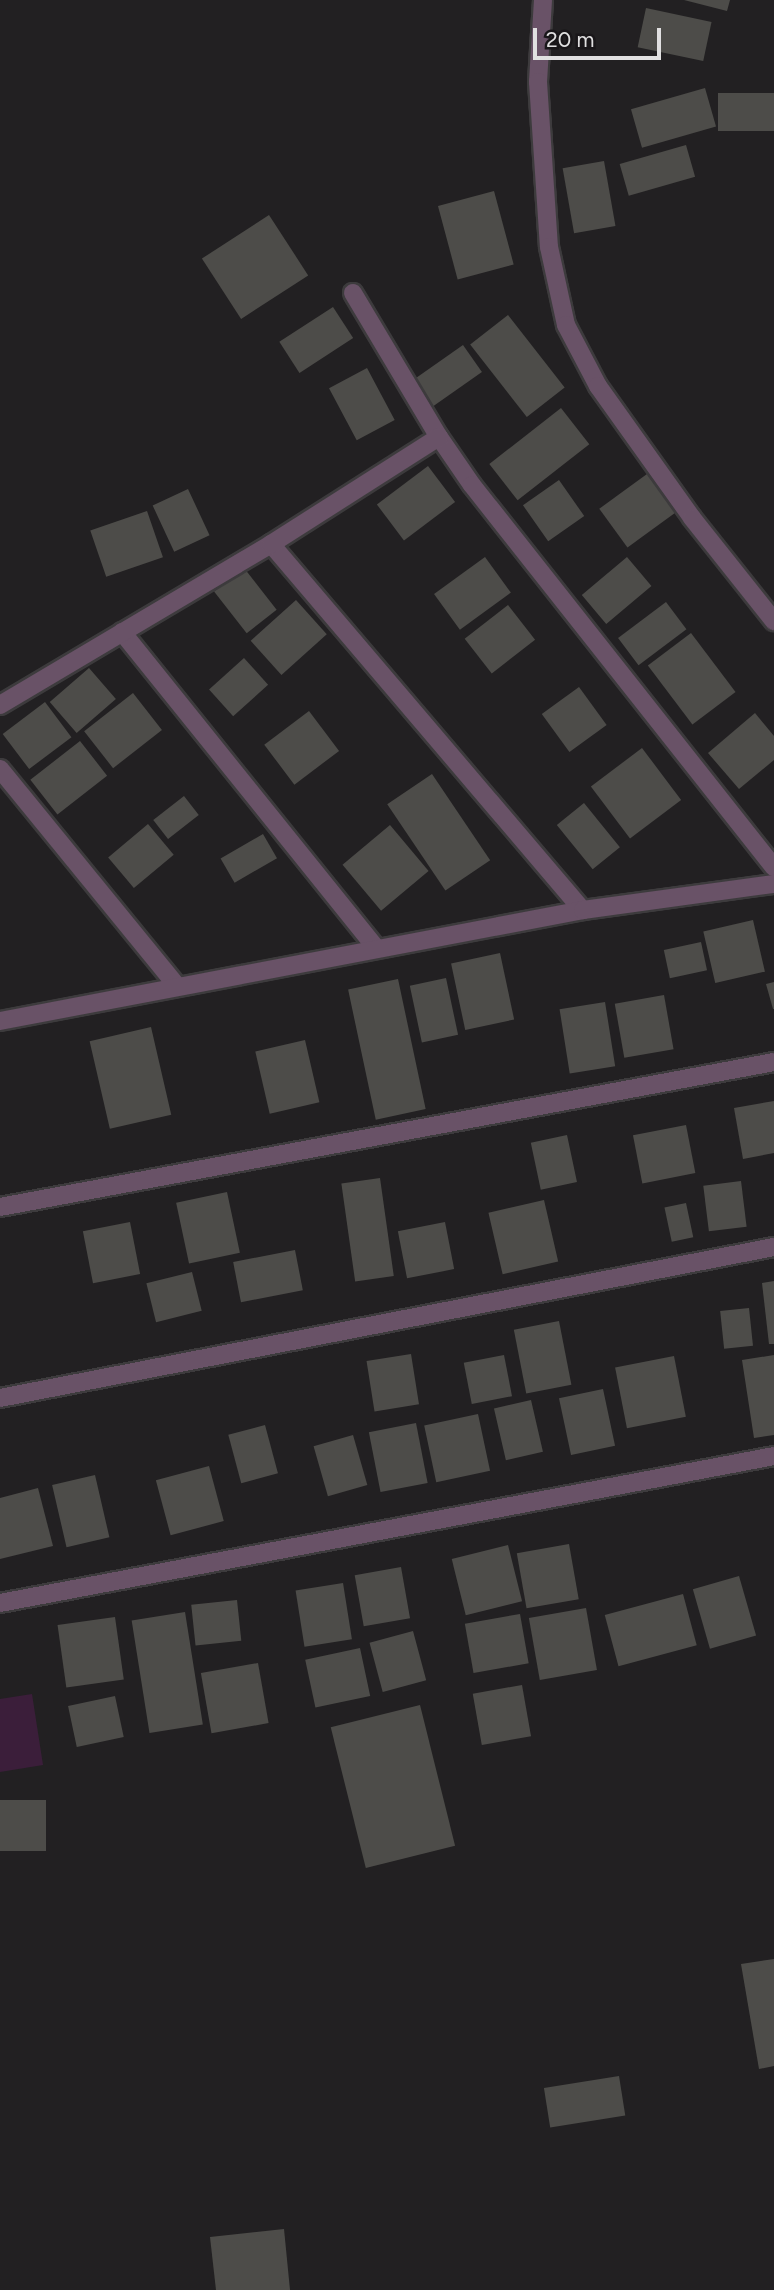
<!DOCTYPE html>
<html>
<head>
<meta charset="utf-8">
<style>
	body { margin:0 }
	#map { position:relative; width:774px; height:2290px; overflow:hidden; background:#222022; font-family:Figtree,sans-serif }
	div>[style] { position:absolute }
	.green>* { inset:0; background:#3b1e3a }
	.building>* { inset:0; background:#4d4c49; transform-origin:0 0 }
	.roads { filter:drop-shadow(2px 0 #3d3b3d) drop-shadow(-2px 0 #3d3b3d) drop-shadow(0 2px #3d3b3d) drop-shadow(0 -2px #3d3b3d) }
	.minor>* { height:18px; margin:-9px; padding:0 9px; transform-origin:9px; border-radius:9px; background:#695267 }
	span { translate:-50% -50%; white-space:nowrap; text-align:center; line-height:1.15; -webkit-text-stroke:5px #191619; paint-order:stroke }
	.scale { position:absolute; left:533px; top:28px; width:128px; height:32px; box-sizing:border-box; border:4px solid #e1e0e1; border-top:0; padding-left:9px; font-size:21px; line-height:24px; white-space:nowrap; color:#e1e0e1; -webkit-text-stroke:5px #191619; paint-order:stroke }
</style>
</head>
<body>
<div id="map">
	<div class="green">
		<i style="clip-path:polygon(32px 1694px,43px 1765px,0 1772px,0 1699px)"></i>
	</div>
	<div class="building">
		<i style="clip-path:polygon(684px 0,730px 0,727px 11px)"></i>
		<i style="left:646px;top:8px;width:67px;height:40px;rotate:12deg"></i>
		<i style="left:705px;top:88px;width:40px;height:77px;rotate:74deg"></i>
		<i style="left:774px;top:93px;width:38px;height:56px;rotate:90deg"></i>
		<i style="left:686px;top:145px;width:33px;height:69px;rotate:74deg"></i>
		<i style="left:604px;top:161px;width:66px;height:42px;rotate:80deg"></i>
		<i style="left:494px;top:191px;width:76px;height:58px;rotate:75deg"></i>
		<i style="left:269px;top:215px;width:72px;height:80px;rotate:57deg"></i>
		<i style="left:333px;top:307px;width:37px;height:64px;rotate:57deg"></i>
		<i style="left:508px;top:315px;width:92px;height:48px;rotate:52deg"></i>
		<i style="left:463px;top:345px;width:33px;height:60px;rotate:55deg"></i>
		<i style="left:367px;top:368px;width:59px;height:43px;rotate:62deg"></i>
		<i style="left:561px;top:408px;width:46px;height:91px;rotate:52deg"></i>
		<i style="left:428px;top:466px;width:45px;height:64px;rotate:53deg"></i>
		<i style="left:647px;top:474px;width:48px;height:59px;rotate:54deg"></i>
		<i style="left:559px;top:480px;width:44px;height:44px;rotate:55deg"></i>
		<i style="left:188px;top:489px;width:51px;height:39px;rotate:65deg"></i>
		<i style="left:147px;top:511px;width:49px;height:60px;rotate:71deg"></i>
		<i style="left:485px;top:557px;width:44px;height:63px;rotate:54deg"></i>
		<i style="left:627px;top:557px;width:38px;height:59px;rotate:50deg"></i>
		<i style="left:244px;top:568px;width:53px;height:38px;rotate:52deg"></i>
		<i style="left:296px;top:600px;width:46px;height:61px;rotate:48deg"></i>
		<i style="left:666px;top:602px;width:34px;height:60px;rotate:53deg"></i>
		<i style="left:508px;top:605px;width:44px;height:55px;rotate:52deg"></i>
		<i style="left:691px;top:633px;width:74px;height:54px;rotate:53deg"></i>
		<i style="left:244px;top:658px;width:36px;height:47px;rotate:48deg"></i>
		<i style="left:89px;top:668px;width:41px;height:52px;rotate:49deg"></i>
		<i style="left:579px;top:687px;width:47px;height:46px;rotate:54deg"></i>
		<i style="left:133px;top:693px;width:47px;height:62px;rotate:52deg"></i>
		<i style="left:45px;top:702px;width:44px;height:53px;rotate:53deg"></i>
		<i style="left:309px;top:711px;width:50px;height:56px;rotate:53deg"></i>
		<i style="clip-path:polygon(755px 713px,774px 736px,774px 760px,739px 789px,708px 753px)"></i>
		<i style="left:80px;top:741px;width:44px;height:63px;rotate:52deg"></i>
		<i style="left:642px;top:748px;width:65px;height:64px;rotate:53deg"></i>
		<i style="left:432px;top:774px;width:104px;height:54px;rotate:56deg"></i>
		<i style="left:184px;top:796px;width:24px;height:39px;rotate:52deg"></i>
		<i style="left:584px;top:803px;width:57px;height:35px;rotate:51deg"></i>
		<i style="left:148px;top:824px;width:40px;height:52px;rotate:50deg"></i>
		<i style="left:390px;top:825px;width:60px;height:62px;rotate:50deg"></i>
		<i style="left:263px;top:834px;width:28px;height:49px;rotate:60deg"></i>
		<i style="left:753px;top:920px;width:53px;height:51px;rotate:77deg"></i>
		<i style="left:701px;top:942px;width:29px;height:38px;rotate:78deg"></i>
		<i style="left:500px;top:953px;width:68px;height:50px;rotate:78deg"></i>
		<i style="left:446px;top:978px;width:58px;height:37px;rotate:78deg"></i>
		<i style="left:398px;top:979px;width:133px;height:51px;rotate:78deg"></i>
		<i style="clip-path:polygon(774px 982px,774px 1009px,773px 1009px,766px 984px)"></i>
		<i style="left:664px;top:995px;width:55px;height:50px;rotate:80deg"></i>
		<i style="left:605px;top:1002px;width:65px;height:46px;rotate:81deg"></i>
		<i style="left:151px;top:1027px;width:90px;height:63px;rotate:77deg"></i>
		<i style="left:305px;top:1040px;width:64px;height:51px;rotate:77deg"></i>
		<i style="clip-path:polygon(774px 1101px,774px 1153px,743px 1159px,734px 1108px)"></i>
		<i style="left:686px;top:1125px;width:49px;height:54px;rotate:79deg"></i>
		<i style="left:567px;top:1135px;width:48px;height:37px;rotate:78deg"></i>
		<i style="left:380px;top:1178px;width:99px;height:39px;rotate:82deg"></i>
		<i style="left:741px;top:1181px;width:46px;height:38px;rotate:83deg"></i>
		<i style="left:227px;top:1192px;width:62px;height:52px;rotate:78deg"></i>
		<i style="left:544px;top:1200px;width:63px;height:57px;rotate:77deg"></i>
		<i style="left:686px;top:1203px;width:35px;height:22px;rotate:78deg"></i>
		<i style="left:130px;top:1222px;width:53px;height:48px;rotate:79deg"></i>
		<i style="left:445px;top:1222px;width:48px;height:48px;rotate:79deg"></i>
		<i style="left:295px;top:1250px;width:41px;height:63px;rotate:79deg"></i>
		<i style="left:192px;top:1272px;width:40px;height:47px;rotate:76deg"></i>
		<i style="clip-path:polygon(774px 1281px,774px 1344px,769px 1344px,762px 1283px)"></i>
		<i style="left:749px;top:1308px;width:38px;height:29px;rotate:84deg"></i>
		<i style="left:559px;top:1321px;width:65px;height:46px;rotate:79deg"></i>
		<i style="left:411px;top:1354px;width:51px;height:45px;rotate:81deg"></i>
		<i style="left:504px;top:1355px;width:42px;height:41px;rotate:79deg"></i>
		<i style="clip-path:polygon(774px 1355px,774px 1435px,754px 1438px,742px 1360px)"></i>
		<i style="left:674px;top:1356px;width:62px;height:60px;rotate:79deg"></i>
		<i style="left:603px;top:1389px;width:58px;height:45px;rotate:78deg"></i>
		<i style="left:531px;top:1400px;width:53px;height:38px;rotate:77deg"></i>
		<i style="left:478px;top:1414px;width:58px;height:55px;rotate:78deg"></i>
		<i style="left:416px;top:1423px;width:61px;height:48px;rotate:79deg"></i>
		<i style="left:265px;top:1425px;width:50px;height:38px;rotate:75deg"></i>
		<i style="left:353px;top:1435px;width:52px;height:41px;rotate:74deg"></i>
		<i style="left:209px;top:1466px;width:57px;height:55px;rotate:75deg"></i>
		<i style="left:95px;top:1475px;width:64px;height:44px;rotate:77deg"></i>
		<i style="clip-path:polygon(38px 1488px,53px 1546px,0 1559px,0 1498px)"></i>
		<i style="left:569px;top:1544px;width:56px;height:53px;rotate:80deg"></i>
		<i style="left:508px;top:1545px;width:58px;height:58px;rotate:76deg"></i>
		<i style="left:401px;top:1567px;width:52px;height:47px;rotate:80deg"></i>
		<i style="left:739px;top:1576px;width:62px;height:48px;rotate:74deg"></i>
		<i style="left:343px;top:1583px;width:57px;height:48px;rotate:81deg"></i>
		<i style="left:683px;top:1594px;width:53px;height:81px;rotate:75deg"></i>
		<i style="left:237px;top:1600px;width:41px;height:46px;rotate:84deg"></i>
		<i style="left:586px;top:1608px;width:63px;height:58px;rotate:80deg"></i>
		<i style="left:185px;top:1612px;width:114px;height:54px;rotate:81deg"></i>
		<i style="left:520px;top:1614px;width:50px;height:56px;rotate:80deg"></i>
		<i style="left:115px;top:1617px;width:63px;height:58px;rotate:82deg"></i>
		<i style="left:413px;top:1631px;width:51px;height:45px;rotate:75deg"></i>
		<i style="left:360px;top:1648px;width:49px;height:56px;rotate:78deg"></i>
		<i style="left:258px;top:1663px;width:61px;height:58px;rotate:80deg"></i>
		<i style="left:522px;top:1685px;width:52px;height:50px;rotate:80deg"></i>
		<i style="left:115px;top:1696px;width:42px;height:48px;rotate:78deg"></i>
		<i style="left:420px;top:1705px;width:145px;height:92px;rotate:76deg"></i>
		<i style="left:0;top:1800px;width:46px;height:51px"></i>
		<i style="clip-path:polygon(774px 1959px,774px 2066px,759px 2069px,741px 1964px)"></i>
		<i style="left:619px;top:2076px;width:40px;height:76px;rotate:81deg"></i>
		<i style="clip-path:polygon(284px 2229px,290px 2290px,216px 2290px,210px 2237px)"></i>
	</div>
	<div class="roads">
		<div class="minor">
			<i style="left:543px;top:0;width:82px;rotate:93.5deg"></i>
			<i style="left:538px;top:82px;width:165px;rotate:86.2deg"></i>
			<i style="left:549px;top:247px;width:80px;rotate:77.7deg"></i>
			<i style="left:566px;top:325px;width:69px;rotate:62.3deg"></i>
			<i style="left:598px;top:386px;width:162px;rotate:54.5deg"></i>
			<i style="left:692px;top:518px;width:132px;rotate:51.5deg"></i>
			<i style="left:353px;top:293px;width:168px;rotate:59.2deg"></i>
			<i style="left:439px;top:437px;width:58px;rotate:55.5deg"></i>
			<i style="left:472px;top:485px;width:487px;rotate:51.7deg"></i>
			<i style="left:271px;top:544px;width:481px;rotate:49.6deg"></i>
			<i style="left:122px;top:632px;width:405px;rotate:51.2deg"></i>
			<i style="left:0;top:705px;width:315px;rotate:-30.7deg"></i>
			<i style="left:271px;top:544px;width:199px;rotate:-32.5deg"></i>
			<i style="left:0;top:769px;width:279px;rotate:50.8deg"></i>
			<i style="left:0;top:1021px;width:593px;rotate:-10.78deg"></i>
			<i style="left:583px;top:910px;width:193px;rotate:-7.8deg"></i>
			<i style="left:0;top:1207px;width:787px;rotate:-10.61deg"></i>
			<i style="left:0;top:1398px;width:789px;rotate:-11.04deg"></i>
			<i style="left:0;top:1603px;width:788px;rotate:-10.75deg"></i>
		</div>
	</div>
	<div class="scale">20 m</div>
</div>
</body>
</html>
